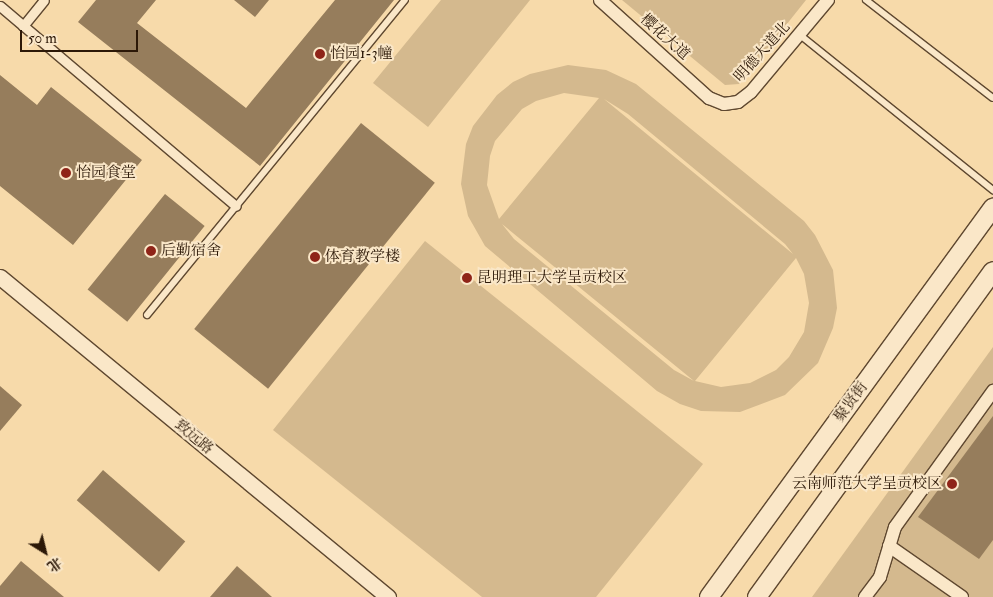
<!DOCTYPE html>
<html>
<head>
<meta charset="utf-8">
<style>
	body { margin:0 }
	#map { position:relative; width:993px; height:597px; overflow:hidden; background:#f7daaa; font-family:"IM FELL Double Pica","Noto Serif SC",serif }
	div>[style] { position:absolute }
	.green>* { inset:0; background:#d4b98e }
	.building>* { inset:0; background:#967d5c; transform-origin:0 0 }
	.roads { filter:drop-shadow(1px 0 #5f4830) drop-shadow(-1px 0 #5f4830) drop-shadow(0 1px #5f4830) drop-shadow(0 -1px #5f4830) }
	.service>* { height:6px; margin:-3px; padding:0 3px; transform-origin:3px; border-radius:3px; background:#fae7c8 }
	.pedestrian>* { height:9px; margin:-4.5px; padding:0 4.5px; transform-origin:4.5px; border-radius:4.5px; background:#fae7c8 }
	.minor>* { height:12px; margin:-6px; padding:0 6px; transform-origin:6px; border-radius:6px; background:#fae7c8 }
	.tertiary>* { height:15px; margin:-7.5px; padding:0 7.5px; transform-origin:7.5px; border-radius:7.5px; background:#fae7c8 }
	.secondary>* { height:18px; margin:-9px; padding:0 9px; transform-origin:9px; border-radius:9px; background:#fae7c8 }
	.dots>* { width:14px; height:14px; translate:-50% -50%; box-sizing:border-box; border:2px solid #fae7c8; border-radius:50% }
	span { translate:-50% -50%; white-space:nowrap; text-align:center; line-height:1.15; -webkit-text-stroke:4px #fae7c8; paint-order:stroke }
	.street-label { font-size:15px; color:#2c1807 }
	.poi-label { font-size:15px; color:#2c1807 }
	.left { translate:0 -50%; text-align:left }
	.right { translate:-100% -50%; text-align:right }
	.north { position:absolute; left:20px; top:527px; width:50px; height:50px; -webkit-text-stroke:4px #fae7c8; paint-order:stroke; rotate:144deg; font-size:14px; font-weight:700; line-height:20px; text-align:center; color:#2c1807 }
	.north::after { content:''; display:block; margin:auto; width:18px; height:22px; background:#2c1807; clip-path:polygon(50% 0,100% 100%,50% 72%,0 100%) }
	.scale { position:absolute; left:20px; top:30px; width:118px; height:22px; box-sizing:border-box; border:2px solid #2c1807; border-top:0; padding-left:6px; font-size:15px; line-height:18px; white-space:nowrap; color:#2c1807; -webkit-text-stroke:4px #fae7c8; paint-order:stroke }
</style>
</head>
<body>
<div id="map">
	<div class="green">
		<i style="clip-path:polygon(441px 0,530px 0,428px 127px,373px 83px)"></i>
		<i style="clip-path:polygon(622px 0,806px 0,739px 84px,725px 85px)"></i>
		<i style="clip-path:polygon(evenodd,568px 65px,606px 70px,636px 84px,804px 221px,815px 235px,833px 270px,837px 308px,833px 328px,818px 363px,785px 395px,740px 412px,701px 411px,680px 404px,657px 391px,485px 246px,468px 216px,461px 184px,466px 144px,473px 126px,497px 95px,513px 82px,530px 74px,568px 65px,564px 93px,599px 98px,499px 219px,487px 185px,490px 156px,495px 141px,522px 109px,536px 101px,564px 93px,568px 65px,604px 99px,628px 114px,785px 244px,793px 254px,604px 99px,568px 65px,502px 224px,694px 381px,674px 370px,514px 239px,502px 224px,568px 65px,796px 258px,804px 274px,809px 303px,804px 332px,789px 357px,776px 370px,750px 383px,721px 387px,695px 381px,796px 258px)"></i>
		<i style="clip-path:polygon(425px 241px,703px 464px,596px 597px,482px 597px,273px 430px)"></i>
		<i style="clip-path:polygon(993px 347px,993px 597px,812px 597px)"></i>
	</div>
	<div class="building">
		<i style="clip-path:polygon(96px 0,156px 0,137px 23px,246px 108px,335px 0,394px 0,260px 166px,78px 22px)"></i>
		<i style="clip-path:polygon(234px 0,269px 0,255px 17px)"></i>
		<i style="clip-path:polygon(0 75px,37px 105px,51px 87px,142px 160px,73px 245px,0 186px)"></i>
		<i style="left:361px;top:123px;width:95px;height:265px;rotate:39deg"></i>
		<i style="left:165px;top:194px;width:51px;height:123px;rotate:39deg"></i>
		<i style="clip-path:polygon(0 386px,22px 405px,0 431px)"></i>
		<i style="clip-path:polygon(993px 416px,993px 540px,979px 559px,918px 517px)"></i>
		<i style="left:103px;top:470px;width:109px;height:40px;rotate:41deg"></i>
		<i style="clip-path:polygon(21px 561px,64px 597px,0 597px,0 586px)"></i>
		<i style="clip-path:polygon(237px 566px,272px 597px,210px 597px)"></i>
	</div>
	<div class="roads">
		<div class="service">
			<i style="left:866px;top:0;width:160px;rotate:37.7deg"></i>
			<i style="left:800px;top:35px;width:248px;rotate:38.8deg"></i>
			<i style="left:147px;top:315px;width:407px;rotate:-50.7deg"></i>
		</div>
		<div class="pedestrian">
			<i style="left:0;top:6px;width:309px;rotate:40.3deg"></i>
			<i style="left:23px;top:26px;width:33px;rotate:-51deg"></i>
		</div>
		<div class="minor">
			<i style="left:600px;top:0;width:147px;rotate:42deg"></i>
			<i style="left:709px;top:98px;width:16px;rotate:22deg"></i>
			<i style="left:724px;top:104px;width:14px;rotate:-8deg"></i>
			<i style="left:738px;top:102px;width:16px;rotate:-38deg"></i>
			<i style="left:751px;top:92px;width:120px;rotate:-50.1deg"></i>
			<i style="left:889px;top:546px;width:89px;rotate:34.9deg"></i>
			<i style="left:865px;top:597px;width:25px;rotate:-53deg"></i>
			<i style="left:880px;top:577px;width:52px;rotate:-73.3deg"></i>
			<i style="left:895px;top:527px;width:168px;rotate:-54.2deg"></i>
		</div>
		<div class="tertiary">
			<i style="left:0;top:277px;width:503px;rotate:39.51deg"></i>
		</div>
		<div class="secondary">
			<i style="left:709px;top:597px;width:482px;rotate:-53.9deg"></i>
			<i style="left:757px;top:597px;width:402px;rotate:-54.1deg"></i>
		</div>
	</div>
	<div class="dots">
		<i style="left:320px;top:54px;background:#8f2418"></i>
		<i style="left:66px;top:173px;background:#8f2418"></i>
		<i style="left:151px;top:251px;background:#8f2418"></i>
		<i style="left:315px;top:257px;background:#8f2418"></i>
		<i style="left:467px;top:278px;background:#8f2418"></i>
		<i style="left:952px;top:484px;background:#8f2418"></i>
	</div>
	<div class="street-label">
		<span style="left:665px;top:37px;rotate:42deg">樱花大道</span>
		<span style="left:762px;top:52px;rotate:-48deg">明德大道北</span>
		<span style="left:851px;top:402px;rotate:-54deg">聚贤街</span>
		<span style="left:194px;top:437px;rotate:40deg">致远路</span>
	</div>
	<div class="poi-label">
		<span class="left" style="left:330px;top:54px">怡园1-3幢</span>
		<span class="left" style="left:76px;top:173px">怡园食堂</span>
		<span class="left" style="left:161px;top:251px">后勤宿舍</span>
		<span class="left" style="left:325px;top:257px">体育教学楼</span>
		<span class="left" style="left:477px;top:278px">昆明理工大学呈贡校区</span>
		<span class="right" style="left:942px;top:484px">云南师范大学呈贡校区</span>
	</div>
	<div class="north">北</div>
	<div class="scale">50 m</div>
</div>
</body>
</html>
